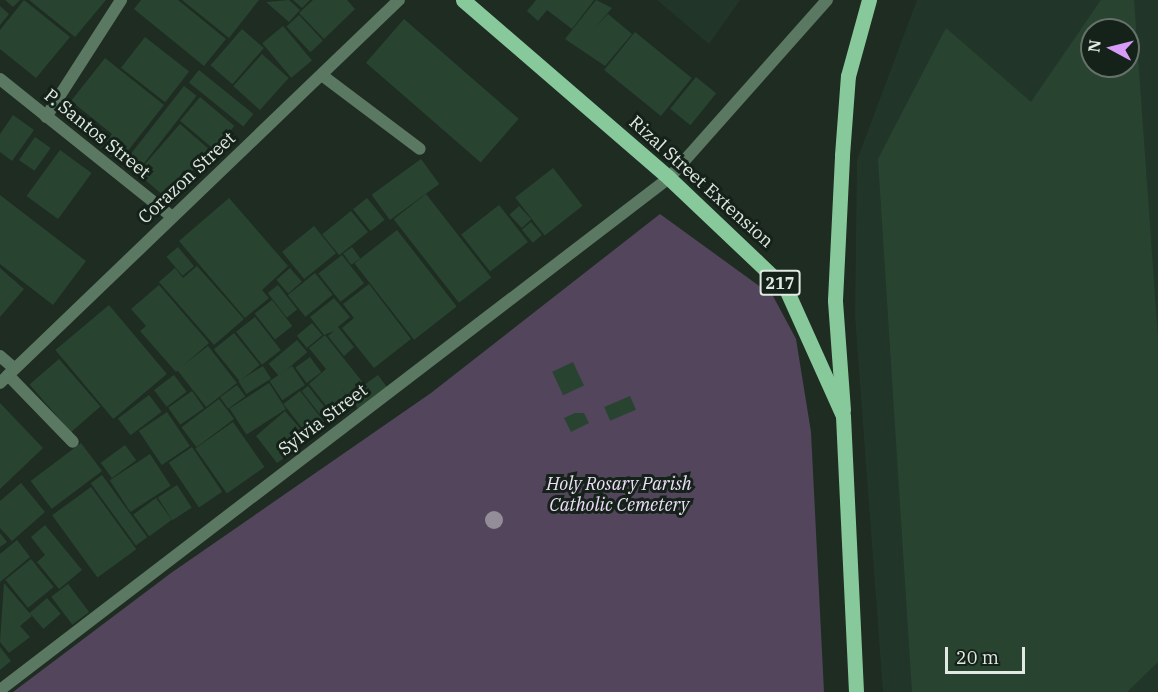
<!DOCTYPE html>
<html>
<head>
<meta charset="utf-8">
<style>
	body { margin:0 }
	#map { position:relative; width:1158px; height:692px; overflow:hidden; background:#1e2c22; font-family:"IBM Plex Serif",serif }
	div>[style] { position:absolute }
	.built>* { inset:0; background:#213628 }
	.green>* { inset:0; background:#53455b }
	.building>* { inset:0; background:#284431; transform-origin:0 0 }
	.service>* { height:12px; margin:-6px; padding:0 6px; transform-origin:6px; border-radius:6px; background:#5a7862 }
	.minor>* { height:12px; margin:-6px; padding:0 6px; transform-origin:6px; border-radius:6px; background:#5a7862 }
	.tertiary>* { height:12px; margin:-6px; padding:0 6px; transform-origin:6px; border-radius:6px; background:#5a7862 }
	.primary>* { height:15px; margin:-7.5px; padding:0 7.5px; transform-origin:7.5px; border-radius:7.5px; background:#88c99c }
	.trees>* { width:18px; height:18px; margin:-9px; border-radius:50%; background:#928d99 }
	span { translate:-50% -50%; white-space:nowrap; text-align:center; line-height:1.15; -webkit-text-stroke:6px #152219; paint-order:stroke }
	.shield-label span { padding:2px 4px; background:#152219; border:2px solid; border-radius:4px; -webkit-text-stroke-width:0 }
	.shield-label { font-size:16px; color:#e0e9e2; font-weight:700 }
	.street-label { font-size:18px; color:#e0e9e2 }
	.park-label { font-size:18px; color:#f0dcfb; font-style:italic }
	.north { position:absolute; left:1080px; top:18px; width:60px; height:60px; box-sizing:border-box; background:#152219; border:2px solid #667269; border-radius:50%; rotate:277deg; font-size:16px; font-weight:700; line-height:24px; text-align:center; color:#e0e9e2 }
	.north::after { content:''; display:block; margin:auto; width:21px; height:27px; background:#d89bf8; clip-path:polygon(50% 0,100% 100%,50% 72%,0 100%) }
	.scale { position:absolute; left:945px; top:647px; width:80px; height:27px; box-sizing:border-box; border:3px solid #e0e9e2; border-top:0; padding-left:8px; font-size:18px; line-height:21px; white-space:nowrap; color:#e0e9e2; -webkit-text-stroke:4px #152219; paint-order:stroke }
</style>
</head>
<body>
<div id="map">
	<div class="built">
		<i style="clip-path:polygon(657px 0,740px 0,709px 44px)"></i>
		<i style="clip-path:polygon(evenodd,917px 0,1158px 0,1158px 692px,883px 692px,855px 316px,857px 160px,917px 0,1092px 30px,1128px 30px,1128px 66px,1092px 66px,1092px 30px)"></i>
	</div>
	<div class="green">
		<i style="clip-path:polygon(660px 214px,773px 296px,796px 339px,811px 432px,824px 692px,13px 692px,171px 573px,431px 393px)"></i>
	</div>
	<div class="building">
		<i style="clip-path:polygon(5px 0,20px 0,13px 7px)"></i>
		<i style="clip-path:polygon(24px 0,70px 37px,36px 78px,0 49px,0 30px)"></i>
		<i style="clip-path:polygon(29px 0,106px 0,75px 37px)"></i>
		<i style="clip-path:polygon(141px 0,178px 0,226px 39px,204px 66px,134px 9px)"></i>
		<i style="clip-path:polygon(182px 0,259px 0,229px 38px)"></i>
		<i style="clip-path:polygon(289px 0,300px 10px,289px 22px,266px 2px)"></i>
		<i style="clip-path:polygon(293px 0,310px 0,302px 8px)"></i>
		<i style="clip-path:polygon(313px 0,347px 0,355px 9px,324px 39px,299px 13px)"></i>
		<i style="clip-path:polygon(536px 0,594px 0,572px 29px,547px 10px,538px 21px,527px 11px)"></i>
		<i style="clip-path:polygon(596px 0,612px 8px,595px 28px,608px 14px,632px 34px,605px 66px,565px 39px)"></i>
		<i style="clip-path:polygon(evenodd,1101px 0,1134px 0,1158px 339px,1158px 662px,1127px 692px,912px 692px,878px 159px,946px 28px,1031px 102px,1101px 0,1092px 30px,1128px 30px,1128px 66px,1092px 66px,1092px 30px)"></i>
		<i style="clip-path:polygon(0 6px,9px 14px,0 25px)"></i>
		<i style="left:299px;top:15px;width:35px;height:17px;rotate:47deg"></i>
		<i style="left:404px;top:19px;width:152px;height:58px;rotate:41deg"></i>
		<i style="left:283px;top:26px;width:45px;height:27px;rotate:50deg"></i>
		<i style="left:242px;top:29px;width:29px;height:48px;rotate:41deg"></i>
		<i style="left:635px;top:32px;width:73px;height:49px;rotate:39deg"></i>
		<i style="left:145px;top:37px;width:56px;height:39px;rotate:38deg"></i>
		<i style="left:262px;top:54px;width:36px;height:43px;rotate:42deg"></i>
		<i style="clip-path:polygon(105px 58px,164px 105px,119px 162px,101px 148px,112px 134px,71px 101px)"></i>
		<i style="left:199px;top:70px;width:70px;height:16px;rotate:39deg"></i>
		<i style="left:696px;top:77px;width:26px;height:41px;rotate:39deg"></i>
		<i style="left:184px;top:86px;width:16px;height:87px;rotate:38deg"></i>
		<i style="left:200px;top:97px;width:45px;height:31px;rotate:40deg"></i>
		<i style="clip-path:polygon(13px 115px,34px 130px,12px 161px,0 152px,0 134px)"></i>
		<i style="left:180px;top:124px;width:40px;height:65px;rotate:41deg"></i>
		<i style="left:35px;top:137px;width:19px;height:28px;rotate:35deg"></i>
		<i style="left:60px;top:150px;width:39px;height:57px;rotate:36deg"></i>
		<i style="left:421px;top:159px;width:31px;height:61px;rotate:54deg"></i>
		<i style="left:553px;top:168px;width:48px;height:48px;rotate:52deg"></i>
		<i style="left:426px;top:194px;width:106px;height:41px;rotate:52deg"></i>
		<i style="clip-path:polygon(0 195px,86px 261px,53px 305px,0 264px)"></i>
		<i style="clip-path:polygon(229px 198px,288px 266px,262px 290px,269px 298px,245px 318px,179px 241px)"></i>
		<i style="left:367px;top:198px;width:28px;height:18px;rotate:51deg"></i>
		<i style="left:499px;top:205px;width:47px;height:48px;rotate:52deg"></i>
		<i style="left:519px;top:206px;width:18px;height:13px;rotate:47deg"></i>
		<i style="left:351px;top:211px;width:27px;height:37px;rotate:51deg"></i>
		<i style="left:531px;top:222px;width:17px;height:12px;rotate:50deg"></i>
		<i style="left:314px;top:226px;width:35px;height:41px;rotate:51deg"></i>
		<i style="left:397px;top:230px;width:97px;height:54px;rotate:52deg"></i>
		<i style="left:178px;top:247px;width:25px;height:15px;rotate:50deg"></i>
		<i style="left:352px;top:247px;width:14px;height:11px;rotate:54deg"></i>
		<i style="left:342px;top:255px;width:36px;height:30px;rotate:52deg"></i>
		<i style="clip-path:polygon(197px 266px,244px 319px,214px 345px,159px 282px,175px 268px,183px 278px)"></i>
		<i style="clip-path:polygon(0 268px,24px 289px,0 317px)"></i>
		<i style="left:290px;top:268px;width:18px;height:18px;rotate:49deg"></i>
		<i style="left:315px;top:273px;width:28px;height:35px;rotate:51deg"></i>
		<i style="clip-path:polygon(369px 284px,411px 339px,374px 368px,342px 328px,354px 318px,343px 304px)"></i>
		<i style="clip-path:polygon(159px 285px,209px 343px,176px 372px,140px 331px,146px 326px,131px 309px)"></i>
		<i style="left:278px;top:285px;width:31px;height:13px;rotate:52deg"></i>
		<i style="clip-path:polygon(334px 298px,350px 317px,338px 327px,354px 347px,344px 356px,328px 336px,334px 331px,324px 335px,310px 317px)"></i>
		<i style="left:272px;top:300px;width:33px;height:22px;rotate:52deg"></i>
		<i style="left:109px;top:305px;width:90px;height:70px;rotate:50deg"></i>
		<i style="left:255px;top:317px;width:42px;height:24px;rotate:52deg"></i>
		<i style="left:312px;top:323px;width:16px;height:20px;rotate:50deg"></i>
		<i style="left:234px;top:333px;width:41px;height:26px;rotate:51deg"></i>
		<i style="clip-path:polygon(325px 335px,364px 384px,348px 397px,341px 388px,346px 395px,329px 409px,309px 384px,326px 369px,309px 348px)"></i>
		<i style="left:297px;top:340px;width:16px;height:37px;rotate:50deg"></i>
		<i style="left:208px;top:346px;width:47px;height:39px;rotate:52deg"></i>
		<i style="left:310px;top:357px;width:19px;height:18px;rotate:54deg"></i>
		<i style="left:59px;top:359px;width:63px;height:39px;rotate:49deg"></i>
		<i style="left:573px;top:362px;width:26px;height:23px;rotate:65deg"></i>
		<i style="left:263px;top:366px;width:15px;height:29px;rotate:58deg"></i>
		<i style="left:292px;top:366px;width:23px;height:27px;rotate:56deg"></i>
		<i style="left:174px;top:375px;width:21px;height:25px;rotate:53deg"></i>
		<i style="left:378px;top:375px;width:19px;height:36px;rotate:54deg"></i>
		<i style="left:269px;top:383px;width:31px;height:47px;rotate:57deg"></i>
		<i style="left:237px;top:385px;width:14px;height:21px;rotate:54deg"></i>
		<i style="left:308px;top:386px;width:41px;height:8px;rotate:52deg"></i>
		<i style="left:192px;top:391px;width:21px;height:29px;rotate:55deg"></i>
		<i style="left:300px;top:391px;width:41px;height:21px;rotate:52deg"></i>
		<i style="left:149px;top:395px;width:21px;height:39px;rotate:53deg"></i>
		<i style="left:630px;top:396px;width:15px;height:28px;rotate:67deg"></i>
		<i style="left:219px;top:399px;width:25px;height:47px;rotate:53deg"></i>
		<i style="clip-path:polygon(0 403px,43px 448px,0 489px)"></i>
		<i style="clip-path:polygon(285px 411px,310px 440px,277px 463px,256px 436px)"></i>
		<i style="left:167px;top:412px;width:41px;height:34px;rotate:56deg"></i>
		<i style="clip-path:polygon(575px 413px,584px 413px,589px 423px,571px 432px,564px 418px)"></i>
		<i style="left:233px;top:422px;width:55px;height:46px;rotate:55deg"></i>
		<i style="left:81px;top:443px;width:35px;height:63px;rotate:53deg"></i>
		<i style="left:125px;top:445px;width:19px;height:30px;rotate:54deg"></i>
		<i style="left:192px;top:447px;width:54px;height:28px;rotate:56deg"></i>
		<i style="left:150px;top:454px;width:38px;height:48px;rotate:57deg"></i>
		<i style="left:102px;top:475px;width:77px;height:14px;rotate:54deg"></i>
		<i style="clip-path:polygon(21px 483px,45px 512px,12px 541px,0 528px,0 501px)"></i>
		<i style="left:177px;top:485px;width:27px;height:23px;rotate:57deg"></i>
		<i style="left:91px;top:487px;width:77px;height:48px;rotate:54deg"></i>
		<i style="left:156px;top:498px;width:27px;height:28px;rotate:54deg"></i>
		<i style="clip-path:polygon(45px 525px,82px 570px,59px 589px,37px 562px,45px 555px,31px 537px)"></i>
		<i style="clip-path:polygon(0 533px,7px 542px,0 547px)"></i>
		<i style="clip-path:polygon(17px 540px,30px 557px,0 582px,0 554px)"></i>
		<i style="left:31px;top:559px;width:36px;height:33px;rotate:51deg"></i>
		<i style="clip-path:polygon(4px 583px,32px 616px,20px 626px,30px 637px,9px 653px,0 642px)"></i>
		<i style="left:68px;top:584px;width:35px;height:21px;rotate:53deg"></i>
		<i style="left:47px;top:598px;width:21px;height:23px;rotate:49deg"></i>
		<i style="clip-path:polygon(0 647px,11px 661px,0 670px)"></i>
	</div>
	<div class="service">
		<i style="left:323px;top:76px;width:121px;rotate:37deg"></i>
		<i style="left:8px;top:375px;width:93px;rotate:45.9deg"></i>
	</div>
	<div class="minor">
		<i style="left:0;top:79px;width:219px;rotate:38.7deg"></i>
		<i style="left:46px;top:117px;width:139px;rotate:-57.3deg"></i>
		<i style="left:0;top:356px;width:18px;rotate:41deg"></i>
		<i style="left:0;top:383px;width:553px;rotate:-43.83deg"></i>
		<i style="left:0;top:690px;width:842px;rotate:-37.43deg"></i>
	</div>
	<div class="tertiary">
		<i style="left:669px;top:178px;width:238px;rotate:-48.4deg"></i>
	</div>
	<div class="primary">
		<i style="left:463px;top:0;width:272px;rotate:40.8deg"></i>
		<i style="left:669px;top:178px;width:161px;rotate:43.5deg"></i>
		<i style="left:786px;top:289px;width:139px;rotate:65.8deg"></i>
		<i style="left:843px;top:416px;width:276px;rotate:87.3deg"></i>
		<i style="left:843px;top:410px;width:110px;rotate:-94.2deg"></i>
		<i style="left:835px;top:300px;width:145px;rotate:-87.2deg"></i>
		<i style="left:842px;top:155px;width:79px;rotate:-85.7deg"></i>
		<i style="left:848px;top:76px;width:79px;rotate:-74.6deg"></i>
	</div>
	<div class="trees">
		<i style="left:494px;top:520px"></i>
	</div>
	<div class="shield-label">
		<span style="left:780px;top:283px">217</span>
	</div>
	<div class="street-label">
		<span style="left:97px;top:134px;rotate:39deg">P. Santos Street</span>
		<span style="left:187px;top:178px;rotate:-43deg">Corazon Street</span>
		<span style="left:701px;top:182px;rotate:42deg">Rizal Street Extension</span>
		<span style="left:323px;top:420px;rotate:-37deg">Sylvia Street</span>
	</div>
	<div class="park-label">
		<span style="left:619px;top:495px">Holy Rosary Parish<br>Catholic Cemetery</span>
	</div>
	<div class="north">N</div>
	<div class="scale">20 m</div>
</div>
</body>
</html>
